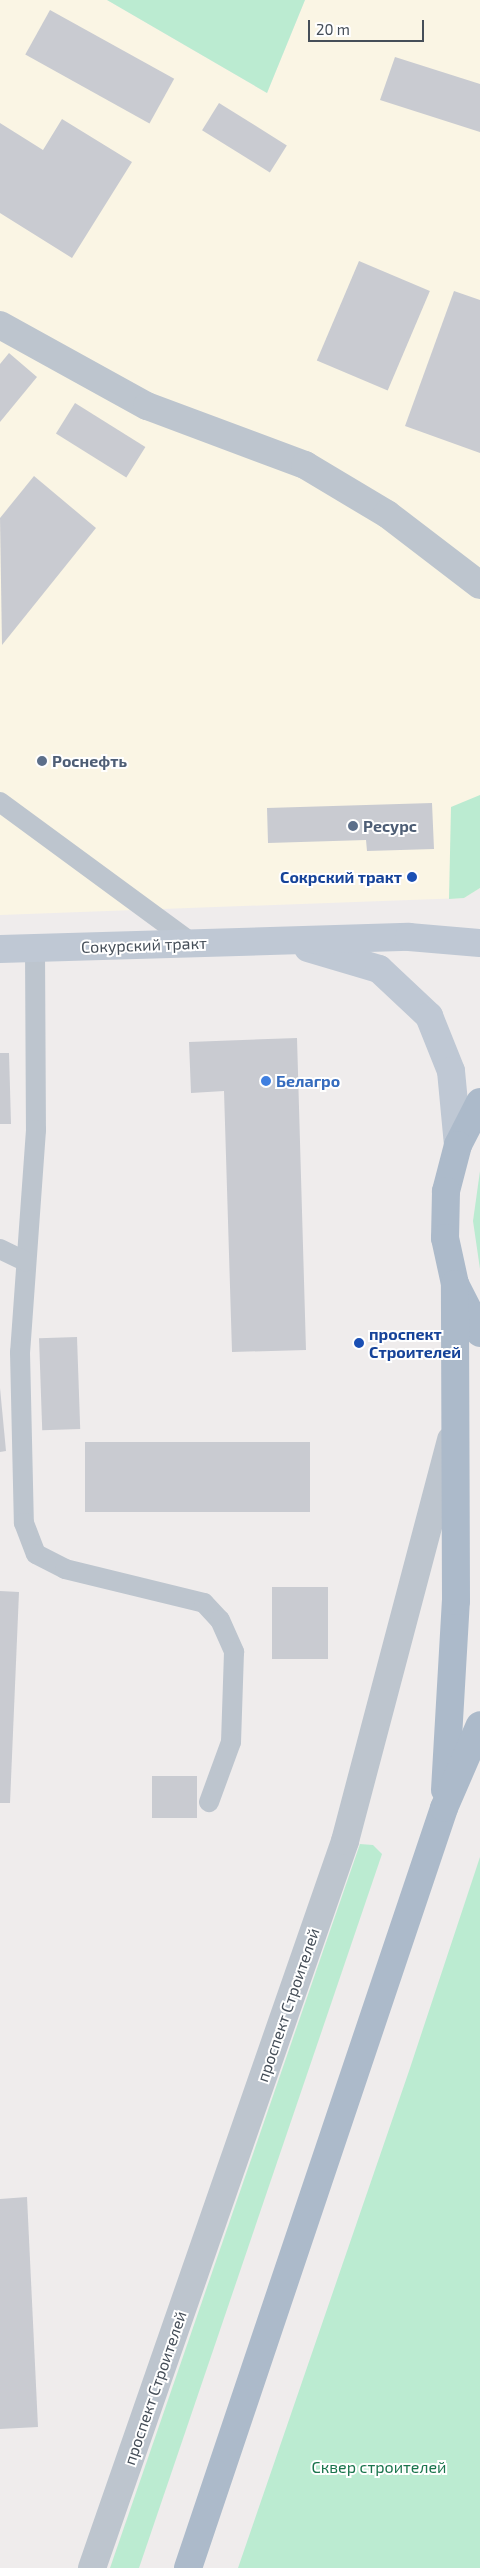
<!DOCTYPE html>
<html>
<head>
<meta charset="utf-8">
<style>
	body { margin:0 }
	#map { position:relative; width:480px; height:2568px; overflow:hidden; background:#efecec; font-family:"Exo 2",sans-serif }
	div>[style] { position:absolute }
	.commercial>* { inset:0; background:#faf5e4 }
	.green>* { inset:0; background:#bbebd1 }
	.building>* { inset:0; background:#c9cbd1; transform-origin:0 0 }
	.lane>* { height:20px; margin:-10px; padding:0 10px; transform-origin:10px; border-radius:10px; background:#bdc5ce }
	.street>* { height:28px; margin:-14px; padding:0 14px; transform-origin:14px; border-radius:14px; background:#bdc5ce }
	.secondary>* { height:28px; margin:-14px; padding:0 14px; transform-origin:14px; border-radius:14px; background:#bfc8d4 }
	.primary>* { height:28px; margin:-14px; padding:0 14px; transform-origin:14px; border-radius:14px; background:#acbaca }
	.dots>* { width:14px; height:14px; translate:-50% -50%; box-sizing:border-box; border:2px solid #fff; border-radius:50% }
	span { translate:-50% -50%; white-space:nowrap; text-align:center; line-height:1.15; -webkit-text-stroke:4px #fff; paint-order:stroke }
	.service-label { font-size:16px; color:#4e5e75; font-weight:700 }
	.left { translate:0 -50%; text-align:left }
	.transit-label { font-size:16px; color:#164399; font-weight:700 }
	.right { translate:-100% -50%; text-align:right }
	.street-label { font-size:16px; color:#454e58 }
	.shop-label { font-size:16px; color:#366cbe; font-weight:700 }
	.park-label { font-size:16px; color:#1b754d }
	.scale { position:absolute; left:308px; top:20px; width:116px; height:22px; box-sizing:border-box; border:2px solid #454e58; border-top:0; padding-left:6px; font-size:15px; line-height:18px; white-space:nowrap; color:#454e58; -webkit-text-stroke:4px #fff; paint-order:stroke }
</style>
</head>
<body>
<div id="map">
	<div class="commercial">
		<i style="clip-path:polygon(0 0,107px 0,267px 93px,305px 0,480px 0,480px 888px,464px 898px,0 915px)"></i>
	</div>
	<div class="green">
		<i style="clip-path:polygon(107px 0,305px 0,267px 93px)"></i>
		<i style="clip-path:polygon(480px 795px,480px 888px,464px 898px,449px 899px,451px 807px)"></i>
		<i style="clip-path:polygon(480px 1171px,480px 1269px,473px 1221px)"></i>
		<i style="clip-path:polygon(360px 1844px,373px 1845px,382px 1854px,139px 2568px,110px 2568px)"></i>
		<i style="clip-path:polygon(480px 1857px,480px 2568px,238px 2568px,409px 2071px)"></i>
	</div>
	<div class="building">
		<i style="left:50px;top:10px;width:142px;height:51px;rotate:29deg"></i>
		<i style="clip-path:polygon(395px 57px,480px 84px,480px 132px,380px 100px)"></i>
		<i style="left:219px;top:103px;width:80px;height:32px;rotate:32deg"></i>
		<i style="clip-path:polygon(62px 119px,132px 162px,72px 258px,0 213px,0 123px,43px 150px)"></i>
		<i style="left:359px;top:261px;width:77px;height:108px;rotate:23deg"></i>
		<i style="clip-path:polygon(454px 291px,480px 300px,480px 453px,405px 426px)"></i>
		<i style="clip-path:polygon(9px 353px,37px 377px,0 422px,0 364px)"></i>
		<i style="left:75px;top:403px;width:83px;height:36px;rotate:32deg"></i>
		<i style="clip-path:polygon(34px 476px,96px 528px,2px 645px,0 518px)"></i>
		<i style="clip-path:polygon(432px 803px,434px 849px,367px 851px,366px 840px,268px 843px,267px 808px)"></i>
		<i style="clip-path:polygon(297px 1038px,306px 1350px,232px 1352px,224px 1091px,191px 1093px,189px 1042px)"></i>
		<i style="clip-path:polygon(0 1053px,9px 1053px,11px 1124px,0 1124px)"></i>
		<i style="left:77px;top:1337px;width:92px;height:38px;rotate:88deg"></i>
		<i style="clip-path:polygon(0 1388px,6px 1451px,0 1452px)"></i>
		<i style="left:85px;top:1442px;width:225px;height:70px"></i>
		<i style="left:272px;top:1587px;width:56px;height:72px"></i>
		<i style="clip-path:polygon(0 1591px,19px 1592px,10px 1803px,0 1803px)"></i>
		<i style="left:152px;top:1776px;width:45px;height:42px"></i>
		<i style="clip-path:polygon(27px 2197px,38px 2427px,0 2429px,0 2199px)"></i>
	</div>
	<div class="lane">
		<i style="left:0;top:802px;width:240px;rotate:36.3deg"></i>
		<i style="left:35px;top:948px;width:182px;rotate:89.7deg"></i>
		<i style="left:36px;top:1130px;width:223px;rotate:94.1deg"></i>
		<i style="left:20px;top:1352px;width:171px;rotate:88.7deg"></i>
		<i style="left:24px;top:1523px;width:33px;rotate:69deg"></i>
		<i style="left:36px;top:1554px;width:33px;rotate:27deg"></i>
		<i style="left:65px;top:1569px;width:143px;rotate:13.7deg"></i>
		<i style="left:204px;top:1603px;width:23px;rotate:47deg"></i>
		<i style="left:220px;top:1620px;width:35px;rotate:66deg"></i>
		<i style="left:234px;top:1652px;width:90px;rotate:91.9deg"></i>
		<i style="left:231px;top:1742px;width:64px;rotate:110.1deg"></i>
		<i style="left:0;top:1249px;width:28px;rotate:26deg"></i>
	</div>
	<div class="street">
		<i style="left:0;top:325px;width:168px;rotate:28.9deg"></i>
		<i style="left:147px;top:406px;width:169px;rotate:20.5deg"></i>
		<i style="left:305px;top:465px;width:96px;rotate:30.9deg"></i>
		<i style="left:387px;top:514px;width:117px;rotate:37.4deg"></i>
		<i style="left:92px;top:2568px;width:770px;rotate:-70.81deg"></i>
		<i style="left:345px;top:1841px;width:415px;rotate:-75.2deg"></i>
	</div>
	<div class="secondary">
		<i style="left:308px;top:948px;width:74px;rotate:16.5deg"></i>
		<i style="left:379px;top:969px;width:69px;rotate:43.2deg"></i>
		<i style="left:429px;top:1016px;width:59px;rotate:68.2deg"></i>
		<i style="left:451px;top:1071px;width:74px;rotate:84.6deg"></i>
		<i style="left:0;top:949px;width:409px;rotate:-1.7deg"></i>
		<i style="left:409px;top:937px;width:71px;rotate:4.8deg"></i>
	</div>
	<div class="primary">
		<i style="left:480px;top:1102px;width:48px;rotate:117.1deg"></i>
		<i style="left:458px;top:1145px;width:48px;rotate:104.6deg"></i>
		<i style="left:446px;top:1191px;width:47px;rotate:91.2deg"></i>
		<i style="left:445px;top:1238px;width:47px;rotate:77.7deg"></i>
		<i style="left:455px;top:1284px;width:55px;rotate:63deg"></i>
		<i style="left:445px;top:1790px;width:189px;rotate:-86.7deg"></i>
		<i style="left:456px;top:1601px;width:317px;rotate:-90.2deg"></i>
		<i style="left:188px;top:2568px;width:802px;rotate:-71.38deg"></i>
		<i style="left:444px;top:1808px;width:90px;rotate:-66.6deg"></i>
	</div>
	<div class="dots">
		<i style="left:42px;top:761px;background:#5c6f8a"></i>
		<i style="left:353px;top:826px;background:#5c6f8a"></i>
		<i style="left:412px;top:877px;background:#1a4fb4"></i>
		<i style="left:266px;top:1081px;background:#3f7fe0"></i>
		<i style="left:359px;top:1343px;background:#1a4fb4"></i>
	</div>
	<div class="service-label">
		<span class="left" style="left:52px;top:761px">Роснефть</span>
		<span class="left" style="left:363px;top:826px">Ресурс</span>
	</div>
	<div class="transit-label">
		<span class="right" style="left:402px;top:877px">Сокрский тракт</span>
		<span class="left" style="left:369px;top:1343px">проспект<br>Строителей</span>
	</div>
	<div class="street-label">
		<span style="left:144px;top:945px;rotate:-2deg">Сокурский тракт</span>
		<span style="left:288px;top:2005px;rotate:-71deg">проспект Строителей</span>
		<span style="left:155px;top:2388px;rotate:-71deg">проспект Строителей</span>
	</div>
	<div class="shop-label">
		<span class="left" style="left:276px;top:1081px">Белагро</span>
	</div>
	<div class="park-label">
		<span style="left:379px;top:2467px">Cквер cтроителей</span>
	</div>
	<div class="scale">20 m</div>
</div>
</body>
</html>
